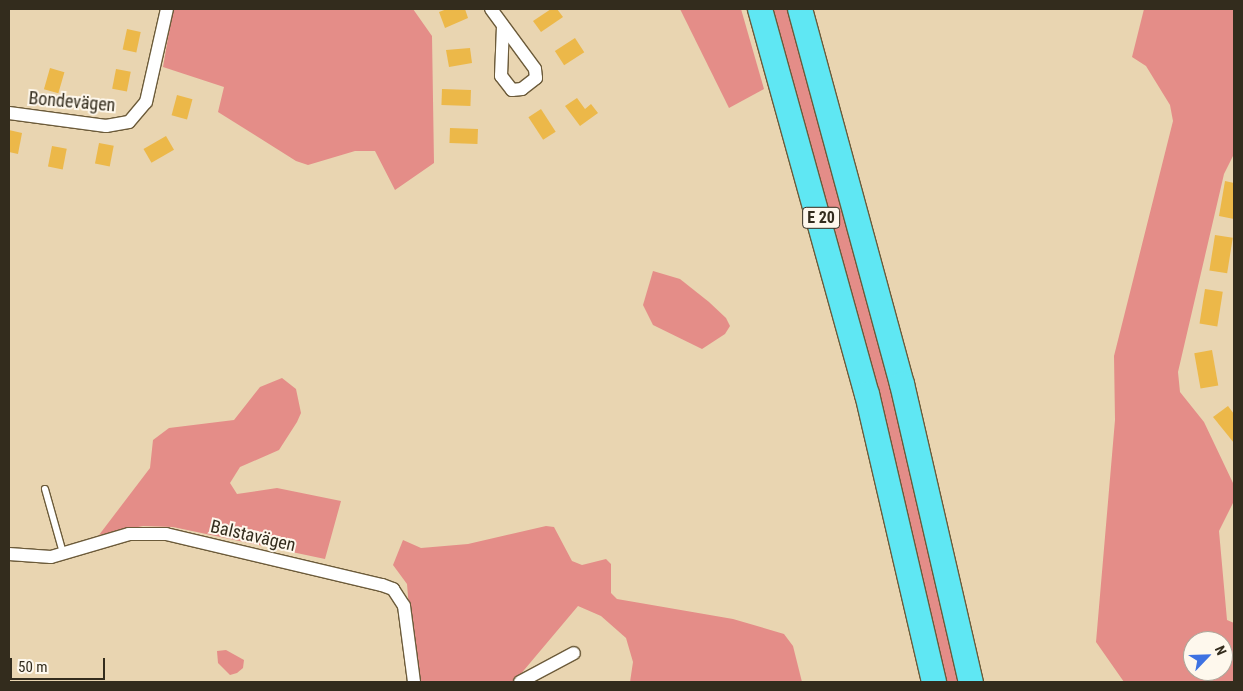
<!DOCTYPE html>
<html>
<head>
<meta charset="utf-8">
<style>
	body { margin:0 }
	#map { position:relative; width:1243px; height:691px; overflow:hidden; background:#e9d5b1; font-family:"Roboto Condensed",sans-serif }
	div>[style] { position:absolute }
	.green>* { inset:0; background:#e48d88 }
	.building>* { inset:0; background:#ecb849; transform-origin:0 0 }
	.roads { filter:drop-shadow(1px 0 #6c5b3a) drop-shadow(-1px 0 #6c5b3a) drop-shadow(0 1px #6c5b3a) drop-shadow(0 -1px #6c5b3a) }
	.lane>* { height:6px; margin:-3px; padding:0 3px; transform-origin:3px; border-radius:3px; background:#fff }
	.street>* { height:12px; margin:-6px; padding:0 6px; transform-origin:6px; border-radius:6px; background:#fff }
	.highway>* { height:24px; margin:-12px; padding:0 12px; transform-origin:12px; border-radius:12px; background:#5fe7f3 }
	span { translate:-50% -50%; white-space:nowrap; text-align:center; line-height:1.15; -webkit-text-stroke:4px #fef8ed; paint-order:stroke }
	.shield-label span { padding:1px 4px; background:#fef8ed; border:1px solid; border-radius:4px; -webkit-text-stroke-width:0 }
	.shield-label { font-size:16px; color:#332c1d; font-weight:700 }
	.street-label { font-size:18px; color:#332c1d }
	.frame { position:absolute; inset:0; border:10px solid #332c1d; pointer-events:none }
	.north { position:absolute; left:1183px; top:631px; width:50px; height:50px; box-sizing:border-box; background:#fef8ed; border:1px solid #ada69a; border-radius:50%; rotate:66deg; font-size:14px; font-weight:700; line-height:20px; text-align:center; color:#332c1d }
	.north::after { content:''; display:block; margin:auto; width:18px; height:22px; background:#3e72e2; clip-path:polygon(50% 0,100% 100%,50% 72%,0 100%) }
	.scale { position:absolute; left:10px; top:658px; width:95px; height:22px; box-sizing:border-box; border:2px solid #332c1d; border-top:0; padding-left:6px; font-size:15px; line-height:18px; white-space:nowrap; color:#332c1d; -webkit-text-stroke:4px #fef8ed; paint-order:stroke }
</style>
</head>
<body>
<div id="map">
	<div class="green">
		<i style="clip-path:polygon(173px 9px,413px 9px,432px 36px,434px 163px,395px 190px,375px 151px,355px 151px,308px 165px,296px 161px,218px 112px,224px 87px,163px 67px)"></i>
		<i style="clip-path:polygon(680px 9px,741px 9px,764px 89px,729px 108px)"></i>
		<i style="clip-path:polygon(770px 9px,787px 9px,850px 224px,917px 484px,959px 682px,943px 682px)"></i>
		<i style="clip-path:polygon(evenodd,1144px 9px,1234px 9px,1234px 154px,1224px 174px,1178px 372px,1180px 392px,1204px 422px,1233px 483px,1233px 503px,1219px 531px,1227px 620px,1234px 623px,1234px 682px,1124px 682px,1096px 642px,1115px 420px,1114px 356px,1173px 121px,1170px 105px,1146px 66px,1132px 57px,1144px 9px,1193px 641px,1223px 641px,1223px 671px,1193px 671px,1193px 641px)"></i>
		<i style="clip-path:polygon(653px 271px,680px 279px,709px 302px,726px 318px,730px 326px,725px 334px,702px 349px,653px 325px,643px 305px)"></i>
		<i style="clip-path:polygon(282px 378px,296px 389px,301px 413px,297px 422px,279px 450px,240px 467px,230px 483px,237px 494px,277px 488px,341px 501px,325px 559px,173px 527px,143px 526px,99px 535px,150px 468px,153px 440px,169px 428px,234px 420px,260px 387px)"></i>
		<i style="clip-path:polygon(546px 526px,554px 527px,572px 561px,582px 565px,606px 559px,611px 564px,611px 593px,617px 599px,733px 619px,784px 634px,793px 646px,802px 682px,630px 682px,633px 662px,626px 638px,601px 616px,578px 606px,514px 682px,421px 682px,414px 669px,407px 584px,393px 565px,403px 540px,421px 548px,468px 544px)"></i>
		<i style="clip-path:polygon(226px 650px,244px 660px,243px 668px,237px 673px,230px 675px,218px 663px,217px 651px)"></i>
	</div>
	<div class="building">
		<i style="clip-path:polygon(447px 9px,465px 9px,468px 18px,445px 28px,439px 12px)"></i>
		<i style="clip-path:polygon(551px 9px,557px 9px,563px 17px,541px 32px,533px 21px)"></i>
		<i style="left:127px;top:29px;width:14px;height:21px;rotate:12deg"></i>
		<i style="left:575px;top:38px;width:17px;height:24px;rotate:57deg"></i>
		<i style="clip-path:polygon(470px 48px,472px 63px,449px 67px,446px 50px)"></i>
		<i style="left:50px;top:68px;width:15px;height:22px;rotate:16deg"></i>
		<i style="left:116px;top:69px;width:15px;height:20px;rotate:11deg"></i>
		<i style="left:442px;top:89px;width:29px;height:16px;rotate:2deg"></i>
		<i style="left:177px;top:95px;width:16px;height:21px;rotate:15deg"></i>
		<i style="clip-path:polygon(577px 98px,585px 109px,591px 104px,598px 113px,580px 126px,565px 106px)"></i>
		<i style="left:541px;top:109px;width:27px;height:15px;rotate:57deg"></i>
		<i style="left:450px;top:128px;width:28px;height:15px;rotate:2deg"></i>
		<i style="clip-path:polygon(9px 130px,22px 133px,18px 154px,9px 152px)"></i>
		<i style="left:166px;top:136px;width:16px;height:26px;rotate:60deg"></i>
		<i style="left:99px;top:143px;width:15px;height:21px;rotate:11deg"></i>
		<i style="left:52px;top:146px;width:15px;height:21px;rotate:11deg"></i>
		<i style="clip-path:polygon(1225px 181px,1234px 183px,1234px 219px,1219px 216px)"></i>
		<i style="left:1215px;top:235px;width:18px;height:36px;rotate:9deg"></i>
		<i style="left:1205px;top:289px;width:18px;height:35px;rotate:9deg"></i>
		<i style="left:1212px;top:350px;width:36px;height:18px;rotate:80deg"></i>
		<i style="clip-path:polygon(1228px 406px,1234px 414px,1234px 443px,1213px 417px)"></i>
	</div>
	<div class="roads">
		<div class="lane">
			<i style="left:45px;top:489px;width:66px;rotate:74.3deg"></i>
		</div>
		<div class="street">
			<i style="left:491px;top:9px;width:74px;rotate:53.7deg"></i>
			<i style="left:535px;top:69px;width:9px;rotate:84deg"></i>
			<i style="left:536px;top:78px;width:18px;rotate:142deg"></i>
			<i style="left:522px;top:89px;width:10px;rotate:174deg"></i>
			<i style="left:512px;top:90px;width:18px;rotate:-128deg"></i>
			<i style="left:501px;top:76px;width:50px;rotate:-87.7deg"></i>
			<i style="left:9px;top:113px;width:98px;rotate:7.6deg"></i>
			<i style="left:106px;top:126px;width:23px;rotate:-10deg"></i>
			<i style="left:129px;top:122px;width:26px;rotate:-50deg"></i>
			<i style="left:146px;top:102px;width:95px;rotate:-77.3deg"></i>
			<i style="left:9px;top:554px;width:42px;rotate:4.1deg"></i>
			<i style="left:51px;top:557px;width:81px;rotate:-16.4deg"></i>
			<i style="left:129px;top:534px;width:37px"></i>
			<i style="left:166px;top:534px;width:222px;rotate:13.3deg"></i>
			<i style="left:382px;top:585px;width:12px;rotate:20deg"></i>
			<i style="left:393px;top:589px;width:20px;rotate:57deg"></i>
			<i style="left:404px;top:606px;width:77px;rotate:82.5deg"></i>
			<i style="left:520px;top:682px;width:61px;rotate:-28.2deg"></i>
		</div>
		<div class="highway">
			<i style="left:760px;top:9px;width:400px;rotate:74.5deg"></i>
			<i style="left:867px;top:394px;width:296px;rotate:76.9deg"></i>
			<i style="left:800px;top:9px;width:389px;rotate:74.8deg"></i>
			<i style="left:902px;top:384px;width:306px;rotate:77deg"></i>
		</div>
	</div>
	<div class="shield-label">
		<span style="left:821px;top:218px">E 20</span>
	</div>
	<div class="street-label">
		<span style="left:72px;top:102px;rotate:5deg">Bondevägen</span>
		<span style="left:253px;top:536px;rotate:13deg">Balstavägen</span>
	</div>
	<div class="frame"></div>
	<div class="north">N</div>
	<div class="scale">50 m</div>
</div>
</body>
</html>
